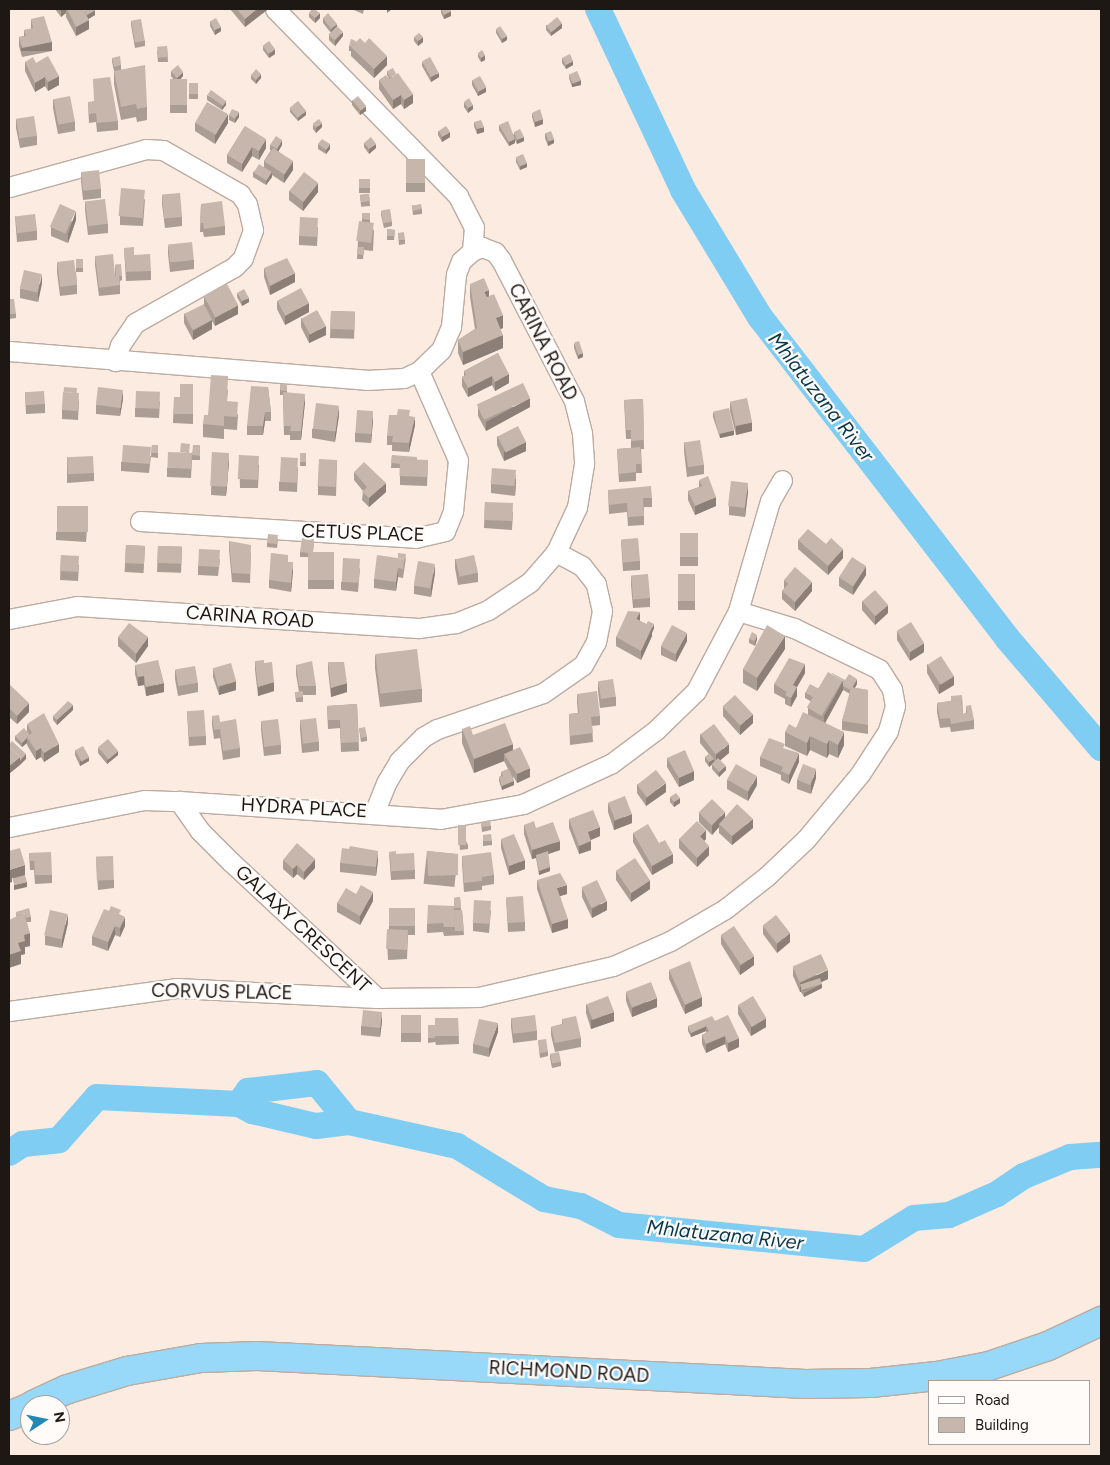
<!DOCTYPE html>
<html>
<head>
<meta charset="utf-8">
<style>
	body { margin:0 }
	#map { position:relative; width:1110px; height:1465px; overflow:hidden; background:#fcebe0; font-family:Figtree,sans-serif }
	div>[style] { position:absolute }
	.river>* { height:26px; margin:-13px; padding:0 13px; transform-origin:13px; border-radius:13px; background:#80cdf3 }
	.roads { filter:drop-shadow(1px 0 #bbaba0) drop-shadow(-1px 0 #bbaba0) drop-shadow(0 1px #bbaba0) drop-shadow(0 -1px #bbaba0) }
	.minor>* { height:19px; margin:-9.5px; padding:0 9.5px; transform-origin:9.5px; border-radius:9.5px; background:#fff }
	.highway>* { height:28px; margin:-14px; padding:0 14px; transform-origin:14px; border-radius:14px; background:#98d9fa }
	.wall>* { inset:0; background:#aa9d93; transform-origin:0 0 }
	.shaded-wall>* { inset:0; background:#8b7f78; transform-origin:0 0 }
	.building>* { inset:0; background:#c6b6ab; transform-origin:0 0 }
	span { translate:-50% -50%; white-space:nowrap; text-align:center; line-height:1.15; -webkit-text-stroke:4.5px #fffbf9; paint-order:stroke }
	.street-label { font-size:19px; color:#1e1814 }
	.water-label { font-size:20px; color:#09384b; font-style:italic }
	.frame { position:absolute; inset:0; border:10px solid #1e1814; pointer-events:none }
	.legend { position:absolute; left:928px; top:1380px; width:162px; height:65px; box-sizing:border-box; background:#fffbf9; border:1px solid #a5a09d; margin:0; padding:6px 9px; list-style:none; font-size:15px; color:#1e1814 }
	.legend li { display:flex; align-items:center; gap:10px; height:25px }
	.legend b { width:25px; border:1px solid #a5a09d }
	.north { position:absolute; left:20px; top:1395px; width:50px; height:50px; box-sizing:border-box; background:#fffbf9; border:1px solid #a5a09d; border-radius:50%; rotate:79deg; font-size:14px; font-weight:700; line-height:20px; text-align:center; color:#1e1814 }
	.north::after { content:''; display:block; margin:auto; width:18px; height:22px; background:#2488b2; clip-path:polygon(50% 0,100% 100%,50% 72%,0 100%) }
</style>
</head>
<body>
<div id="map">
	<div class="river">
		<i style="left:598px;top:9px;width:200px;rotate:64.8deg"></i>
		<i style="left:683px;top:190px;width:149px;rotate:58.8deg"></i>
		<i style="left:760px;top:317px;width:405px;rotate:52.4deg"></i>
		<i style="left:1007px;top:638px;width:145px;rotate:49.5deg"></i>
		<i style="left:239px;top:1104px;width:15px;rotate:28deg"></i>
		<i style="left:252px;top:1111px;width:66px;rotate:13.2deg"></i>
		<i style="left:316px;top:1126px;width:33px;rotate:-7deg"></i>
		<i style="left:9px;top:1153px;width:17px;rotate:-33deg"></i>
		<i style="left:23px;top:1144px;width:36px;rotate:-6deg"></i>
		<i style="left:59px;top:1140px;width:57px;rotate:-48.5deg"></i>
		<i style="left:97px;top:1097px;width:142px;rotate:2.8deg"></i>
		<i style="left:239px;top:1104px;width:16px;rotate:-55deg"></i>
		<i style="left:248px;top:1091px;width:69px;rotate:-6.6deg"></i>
		<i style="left:317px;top:1083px;width:50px;rotate:50.6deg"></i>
		<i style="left:349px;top:1122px;width:111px;rotate:12.5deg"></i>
		<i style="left:457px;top:1146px;width:102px;rotate:31.3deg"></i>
		<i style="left:544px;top:1199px;width:38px;rotate:11deg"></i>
		<i style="left:581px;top:1206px;width:42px;rotate:26.6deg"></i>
		<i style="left:619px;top:1225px;width:246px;rotate:5.6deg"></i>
		<i style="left:864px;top:1249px;width:59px;rotate:-31.8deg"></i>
		<i style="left:914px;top:1218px;width:35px;rotate:-5deg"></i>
		<i style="left:949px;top:1215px;width:52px;rotate:-23.6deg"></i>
		<i style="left:997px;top:1194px;width:32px;rotate:-34deg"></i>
		<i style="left:1024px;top:1176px;width:50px;rotate:-22.4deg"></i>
		<i style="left:1070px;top:1157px;width:31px;rotate:-4deg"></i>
	</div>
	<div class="roads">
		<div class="minor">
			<i style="left:275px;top:9px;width:262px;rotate:45.6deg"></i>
			<i style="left:458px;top:196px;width:35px;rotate:63deg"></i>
			<i style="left:474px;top:227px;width:24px;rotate:95deg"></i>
			<i style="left:9px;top:187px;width:142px;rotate:-15.5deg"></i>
			<i style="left:146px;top:149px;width:17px;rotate:3deg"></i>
			<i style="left:163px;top:150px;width:89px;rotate:29.7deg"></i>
			<i style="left:240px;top:194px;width:12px;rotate:55deg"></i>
			<i style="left:247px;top:204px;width:27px;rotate:77deg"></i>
			<i style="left:253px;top:230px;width:30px;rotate:110deg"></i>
			<i style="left:243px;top:258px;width:13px;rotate:135deg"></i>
			<i style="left:234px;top:267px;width:114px;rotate:150.5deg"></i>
			<i style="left:135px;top:323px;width:27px;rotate:124deg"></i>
			<i style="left:120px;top:345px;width:17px;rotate:107deg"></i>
			<i style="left:9px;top:351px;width:358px;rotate:4.6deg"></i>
			<i style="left:366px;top:380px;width:38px;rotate:-3deg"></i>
			<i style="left:404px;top:378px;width:17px;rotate:-25deg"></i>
			<i style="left:419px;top:371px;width:30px;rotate:-44deg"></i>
			<i style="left:441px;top:350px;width:25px;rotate:-67deg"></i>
			<i style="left:451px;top:327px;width:53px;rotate:-84.6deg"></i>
			<i style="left:456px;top:274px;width:14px;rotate:-69deg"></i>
			<i style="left:461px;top:261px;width:15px;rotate:-42deg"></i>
			<i style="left:472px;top:251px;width:11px;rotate:-22deg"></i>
			<i style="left:482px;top:247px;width:14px;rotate:21deg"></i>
			<i style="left:495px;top:252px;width:10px;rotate:53deg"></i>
			<i style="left:501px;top:260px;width:159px;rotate:62.6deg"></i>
			<i style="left:574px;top:401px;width:33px;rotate:76deg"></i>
			<i style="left:582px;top:433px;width:31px;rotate:86deg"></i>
			<i style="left:584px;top:464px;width:44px;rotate:99.2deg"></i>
			<i style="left:577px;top:507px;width:50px;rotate:115deg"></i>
			<i style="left:556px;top:552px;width:40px;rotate:131deg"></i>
			<i style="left:530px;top:582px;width:50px;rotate:146.3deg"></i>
			<i style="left:488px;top:610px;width:35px;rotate:158deg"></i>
			<i style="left:455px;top:623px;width:37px;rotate:172deg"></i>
			<i style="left:418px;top:628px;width:342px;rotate:-176.3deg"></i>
			<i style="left:77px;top:606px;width:69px;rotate:169.2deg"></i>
			<i style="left:140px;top:521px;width:276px;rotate:3.5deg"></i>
			<i style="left:415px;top:538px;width:31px;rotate:-13deg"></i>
			<i style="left:445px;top:531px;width:22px;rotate:-68deg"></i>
			<i style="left:453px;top:511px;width:51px;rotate:-84.4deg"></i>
			<i style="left:458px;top:460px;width:97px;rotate:-113.7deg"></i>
			<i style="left:738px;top:611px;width:115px;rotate:-73.8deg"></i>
			<i style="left:770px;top:501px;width:24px;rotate:-60deg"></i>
			<i style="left:374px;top:813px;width:32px;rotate:-68deg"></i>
			<i style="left:386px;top:783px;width:26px;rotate:-59deg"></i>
			<i style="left:399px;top:761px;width:34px;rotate:-45deg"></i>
			<i style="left:423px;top:737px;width:16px;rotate:-30deg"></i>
			<i style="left:437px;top:729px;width:112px;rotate:-18.8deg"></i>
			<i style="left:543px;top:693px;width:49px;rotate:-35deg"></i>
			<i style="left:583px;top:665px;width:26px;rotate:-61deg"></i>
			<i style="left:596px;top:642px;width:32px;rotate:-79deg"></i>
			<i style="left:602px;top:611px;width:28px;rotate:-103deg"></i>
			<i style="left:596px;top:584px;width:23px;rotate:-128deg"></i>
			<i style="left:582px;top:566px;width:30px;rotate:-152deg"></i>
			<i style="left:9px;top:827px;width:138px;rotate:-11.3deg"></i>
			<i style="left:144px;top:800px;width:35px;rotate:2deg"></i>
			<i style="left:179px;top:801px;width:262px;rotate:3.9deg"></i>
			<i style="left:440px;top:819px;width:84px;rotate:-10.2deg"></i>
			<i style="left:523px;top:804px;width:98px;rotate:-24.7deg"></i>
			<i style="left:612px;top:763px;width:55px;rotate:-36.9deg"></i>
			<i style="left:656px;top:730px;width:56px;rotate:-44.3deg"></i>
			<i style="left:696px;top:691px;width:90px;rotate:-62.3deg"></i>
			<i style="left:738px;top:611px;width:59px;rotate:16.9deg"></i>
			<i style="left:794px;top:628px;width:94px;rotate:25.8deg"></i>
			<i style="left:879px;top:669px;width:24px;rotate:57deg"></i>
			<i style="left:892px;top:689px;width:17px;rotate:80deg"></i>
			<i style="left:895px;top:706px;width:26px;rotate:106deg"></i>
			<i style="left:888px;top:731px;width:51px;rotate:123.1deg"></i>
			<i style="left:860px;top:774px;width:85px;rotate:129.7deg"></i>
			<i style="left:806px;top:839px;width:54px;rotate:136.5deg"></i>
			<i style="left:767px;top:876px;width:53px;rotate:141.8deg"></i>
			<i style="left:725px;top:909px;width:64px;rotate:149.8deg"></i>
			<i style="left:670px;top:941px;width:62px;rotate:156.3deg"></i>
			<i style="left:613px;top:966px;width:138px;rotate:167deg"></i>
			<i style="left:479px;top:997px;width:102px;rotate:179.4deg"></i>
			<i style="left:377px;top:998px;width:200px;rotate:-137deg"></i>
			<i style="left:231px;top:862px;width:44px;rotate:-135deg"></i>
			<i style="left:200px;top:831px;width:37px;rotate:-125deg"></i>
			<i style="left:9px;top:1011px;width:170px;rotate:-7.8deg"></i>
			<i style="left:177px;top:988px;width:200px;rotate:2.9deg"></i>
		</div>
		<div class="highway">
			<i style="left:33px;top:1405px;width:38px;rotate:-25deg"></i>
			<i style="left:68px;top:1389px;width:62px;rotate:-17deg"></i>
			<i style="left:127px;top:1371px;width:75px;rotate:-10deg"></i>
			<i style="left:201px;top:1358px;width:56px;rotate:-2deg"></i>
			<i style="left:257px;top:1356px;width:549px;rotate:2.92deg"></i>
			<i style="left:805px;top:1384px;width:66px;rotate:-0.9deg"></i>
			<i style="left:871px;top:1383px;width:66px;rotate:-6.1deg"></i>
			<i style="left:937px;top:1376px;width:53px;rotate:-10.9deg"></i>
			<i style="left:989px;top:1366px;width:62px;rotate:-18.7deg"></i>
			<i style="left:1048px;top:1346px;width:59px;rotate:-25.3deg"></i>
			<i style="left:9px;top:1416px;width:23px;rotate:-23deg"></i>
		</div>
	</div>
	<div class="wall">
		<i style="clip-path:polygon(55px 9px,83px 9px,84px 11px,95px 15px,88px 19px,89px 29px,76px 36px,66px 17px,66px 13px,61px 17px)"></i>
		<i style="clip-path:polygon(230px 9px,267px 9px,267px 10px,245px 27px)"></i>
		<i style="clip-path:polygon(354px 9px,364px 9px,363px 14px,354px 10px)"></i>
		<i style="clip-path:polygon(441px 9px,451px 16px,444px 19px,441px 13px)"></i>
		<i style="clip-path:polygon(309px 13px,320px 18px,315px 23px,309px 17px)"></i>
		<i style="clip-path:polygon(323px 18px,337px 27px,343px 36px,335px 46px,329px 40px,329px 35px,331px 33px,323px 23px)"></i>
		<i style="clip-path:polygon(31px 19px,52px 51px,22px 57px,19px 46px,19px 37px,24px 36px,24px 30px,31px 29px)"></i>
		<i style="clip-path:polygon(131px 21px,145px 41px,145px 46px,135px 48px,131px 25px)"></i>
		<i style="clip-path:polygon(210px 21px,221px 31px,215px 35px,210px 26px)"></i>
		<i style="clip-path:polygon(546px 25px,562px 28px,551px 36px,546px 30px)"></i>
		<i style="clip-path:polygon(496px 29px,507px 40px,502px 43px,496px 33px)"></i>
		<i style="clip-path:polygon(414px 37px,423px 42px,418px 46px,414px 41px)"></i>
		<i style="clip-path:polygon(356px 42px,387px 65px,374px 78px,351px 56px,351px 51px,349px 51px,349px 46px)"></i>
		<i style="clip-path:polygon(167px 46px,168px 62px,158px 62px,157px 51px)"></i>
		<i style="clip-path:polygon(263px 46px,275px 54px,269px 58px,263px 50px)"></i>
		<i style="clip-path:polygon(478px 53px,485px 60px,481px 62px,478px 57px)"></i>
		<i style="clip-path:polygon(112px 58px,121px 65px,121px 69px,147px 107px,147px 120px,137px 122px,136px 117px,121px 120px,114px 84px,114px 71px,112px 62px)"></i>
		<i style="clip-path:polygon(562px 58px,573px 65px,566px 69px,562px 63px)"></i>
		<i style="clip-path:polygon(25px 62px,36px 63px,59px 85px,48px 91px,45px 86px,35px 92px,25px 71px)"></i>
		<i style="clip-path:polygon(422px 62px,439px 77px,431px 82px,422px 66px)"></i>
		<i style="clip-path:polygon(171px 71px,183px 76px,181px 79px,187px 79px,187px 113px,170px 113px,170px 79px,173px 79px,171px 76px)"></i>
		<i style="clip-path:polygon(387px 71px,413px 103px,404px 109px,401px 104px,393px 109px,379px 89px,379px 80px,389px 78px,387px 75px)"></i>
		<i style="clip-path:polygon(569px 74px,581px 85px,572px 87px,569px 78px)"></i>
		<i style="clip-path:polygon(251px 75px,261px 78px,256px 84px,251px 79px)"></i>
		<i style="clip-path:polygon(472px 80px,486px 92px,478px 96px,472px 85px)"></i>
		<i style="left:189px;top:83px;width:9px;height:16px"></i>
		<i style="clip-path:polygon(207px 95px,226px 105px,222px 110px,207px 100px)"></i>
		<i style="clip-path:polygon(53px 99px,75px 122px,75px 131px,58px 134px,53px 108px)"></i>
		<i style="clip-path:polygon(352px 100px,366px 111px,360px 115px,352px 105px)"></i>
		<i style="clip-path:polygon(88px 102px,118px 121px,118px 130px,97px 132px,96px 122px,89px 123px)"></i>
		<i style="clip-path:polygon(464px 102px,473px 109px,468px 113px,464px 107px)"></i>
		<i style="clip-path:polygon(290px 108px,306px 115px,298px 121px,290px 112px)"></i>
		<i style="clip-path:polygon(532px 113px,543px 124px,535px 127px,532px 117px)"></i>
		<i style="clip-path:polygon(229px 115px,239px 117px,235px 123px,229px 120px)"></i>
		<i style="clip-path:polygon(16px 119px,37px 136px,37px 145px,20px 148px,16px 128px)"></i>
		<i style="clip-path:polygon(474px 122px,484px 132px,477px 134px,474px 126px)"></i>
		<i style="clip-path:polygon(195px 123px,228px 123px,215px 144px,195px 131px)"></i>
		<i style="clip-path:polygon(313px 124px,322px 127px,316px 133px,313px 129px)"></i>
		<i style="clip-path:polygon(499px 125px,514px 135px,514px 132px,524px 141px,517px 144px,515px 140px,515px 143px,509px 146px,499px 130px)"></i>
		<i style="clip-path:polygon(245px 126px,266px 148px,259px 160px,252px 156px,242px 172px,227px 163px,227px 155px)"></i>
		<i style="clip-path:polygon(438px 131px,450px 137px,442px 142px,438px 135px)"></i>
		<i style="clip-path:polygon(545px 133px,554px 143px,548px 146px,545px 138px)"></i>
		<i style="clip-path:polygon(364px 143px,376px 148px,369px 154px,364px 147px)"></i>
		<i style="clip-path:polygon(318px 144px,330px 149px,326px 154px,318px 149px)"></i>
		<i style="clip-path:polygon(270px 145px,282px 145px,278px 151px,293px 170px,284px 183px,272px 175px,272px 177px,266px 185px,253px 177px,253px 172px,264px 167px,264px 161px,271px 150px,270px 150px)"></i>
		<i style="clip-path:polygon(516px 157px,527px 167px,520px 170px,516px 162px)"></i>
		<i style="left:406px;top:159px;width:19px;height:33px"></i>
		<i style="clip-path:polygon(81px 172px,101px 189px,101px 198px,83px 200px,81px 181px)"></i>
		<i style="left:359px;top:179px;width:11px;height:14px"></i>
		<i style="clip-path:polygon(289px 191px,318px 192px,303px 211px,289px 200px)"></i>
		<i style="left:369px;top:194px;width:12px;height:9px;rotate:85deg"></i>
		<i style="clip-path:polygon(162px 195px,182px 217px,182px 226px,165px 228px,162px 204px)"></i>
		<i style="clip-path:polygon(145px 199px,143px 226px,120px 225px,120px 216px)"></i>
		<i style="clip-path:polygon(85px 201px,108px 224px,108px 233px,88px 235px,85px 210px)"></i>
		<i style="clip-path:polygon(201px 204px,225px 226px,225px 235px,204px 237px,203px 232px,200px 232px)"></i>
		<i style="clip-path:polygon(412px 205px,422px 209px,422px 214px,413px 215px)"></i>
		<i style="clip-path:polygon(381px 211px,392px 222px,392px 226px,384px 228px,381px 215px)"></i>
		<i style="clip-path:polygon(362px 213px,370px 213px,370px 222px,374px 231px,373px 251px,364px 250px,363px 259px,357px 259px,358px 241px,362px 222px)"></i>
		<i style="clip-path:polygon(15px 216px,37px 231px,37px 240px,17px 242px)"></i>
		<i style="clip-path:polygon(76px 220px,68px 243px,51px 236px,51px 227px)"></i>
		<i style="clip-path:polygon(318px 227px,317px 246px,299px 245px,299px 236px)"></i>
		<i style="clip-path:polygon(387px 229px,395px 230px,394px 240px,387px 240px)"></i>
		<i style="clip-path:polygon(398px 233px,405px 240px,405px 244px,399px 245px)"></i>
		<i style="clip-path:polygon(168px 246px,194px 260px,194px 269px,170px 272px,168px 254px)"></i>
		<i style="clip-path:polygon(124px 248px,151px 271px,151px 280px,126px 281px)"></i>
		<i style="clip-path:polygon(95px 256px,115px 276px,115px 265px,122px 276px,122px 280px,120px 281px,120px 294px,99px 296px,95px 265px)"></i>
		<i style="clip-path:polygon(76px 259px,83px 259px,83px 272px,76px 272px,77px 285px,77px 294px,60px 296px,57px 272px,57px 263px,76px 272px)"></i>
		<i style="clip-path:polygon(264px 268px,295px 282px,270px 295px,264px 277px)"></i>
		<i style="clip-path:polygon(42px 283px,38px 302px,20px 298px,20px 289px)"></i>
		<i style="clip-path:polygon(470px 284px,489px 297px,503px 328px,500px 329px,503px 348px,463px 365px,458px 353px,458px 340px,475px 329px,470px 297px)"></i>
		<i style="clip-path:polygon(237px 293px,249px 302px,242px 306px,237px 297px)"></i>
		<i style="clip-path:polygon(204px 297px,238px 314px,215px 326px,212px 321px,212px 329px,193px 340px,184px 323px,184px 314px,204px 305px)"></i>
		<i style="clip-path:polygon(9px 299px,16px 314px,16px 318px,9px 319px)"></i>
		<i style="clip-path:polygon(277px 301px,309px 312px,285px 325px,277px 309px)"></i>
		<i style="left:331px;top:311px;width:24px;height:27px;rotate:2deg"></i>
		<i style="clip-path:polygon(301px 318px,326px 335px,309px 343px,301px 327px)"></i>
		<i style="clip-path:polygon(574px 343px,583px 357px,578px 359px,574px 348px)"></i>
		<i style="clip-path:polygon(498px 353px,509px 383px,495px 391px,492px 385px,468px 397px,462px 386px,462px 377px,464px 376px,464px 371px)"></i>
		<i style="clip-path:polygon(193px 384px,193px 424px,173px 423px,174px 397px,180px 397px)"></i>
		<i style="clip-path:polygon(280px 384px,287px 384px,287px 393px,305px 402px,301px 440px,290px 440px,290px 435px,284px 435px,283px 395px,280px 395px)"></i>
		<i style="clip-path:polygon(268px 387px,271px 412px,271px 421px,265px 421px,263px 435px,247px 435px,247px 426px)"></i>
		<i style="clip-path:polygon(228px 389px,227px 401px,238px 415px,237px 430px,224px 429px,224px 439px,203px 437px,203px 424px,208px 415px)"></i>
		<i style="clip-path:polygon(25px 392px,45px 404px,45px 413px,26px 414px)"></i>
		<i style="clip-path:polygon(77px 393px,79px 402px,78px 420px,62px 419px,62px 410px)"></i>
		<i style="clip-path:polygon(123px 399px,120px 416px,96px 414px,96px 405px)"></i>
		<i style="clip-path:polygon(643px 399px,644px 449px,641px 449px,642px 473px,636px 473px,636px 481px,619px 482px,617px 449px,631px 448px,631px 439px,626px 439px,624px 400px)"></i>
		<i style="clip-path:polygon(160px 401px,159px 418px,135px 417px,135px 408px)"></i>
		<i style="clip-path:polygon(730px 402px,752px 431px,736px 435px,730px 411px)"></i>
		<i style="clip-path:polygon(478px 407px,530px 407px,486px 431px,478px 416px)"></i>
		<i style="clip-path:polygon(713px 412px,734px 435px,720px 438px,713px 417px)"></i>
		<i style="clip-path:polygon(339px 415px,335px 442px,312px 438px,312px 429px)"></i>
		<i style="clip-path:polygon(410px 416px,415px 425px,409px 452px,392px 451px,392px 445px,387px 445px,387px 436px)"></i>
		<i style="clip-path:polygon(373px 420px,371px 443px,355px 442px,355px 433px)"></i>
		<i style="clip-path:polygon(497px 436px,526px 451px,504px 461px,497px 445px)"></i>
		<i style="clip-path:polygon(684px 442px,704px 465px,704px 474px,687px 477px,684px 451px)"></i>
		<i style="clip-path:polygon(152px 445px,158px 445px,158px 458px,151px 457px)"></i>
		<i style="clip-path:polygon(200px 445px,200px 460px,192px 460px,191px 478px,167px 477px,167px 468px,190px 453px,192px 453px)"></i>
		<i style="clip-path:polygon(212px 452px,229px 462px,226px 496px,211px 495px)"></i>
		<i style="left:300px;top:453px;width:6px;height:13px"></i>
		<i style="clip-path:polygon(239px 455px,259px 465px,258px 488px,240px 488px)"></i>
		<i style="clip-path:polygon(392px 455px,417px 460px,428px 460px,427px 486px,400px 485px,400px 468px,391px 468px)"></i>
		<i style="clip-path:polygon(151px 456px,149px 473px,121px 471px,121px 462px)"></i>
		<i style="clip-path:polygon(67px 457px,94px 473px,94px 481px,67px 483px)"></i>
		<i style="clip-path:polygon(337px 460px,336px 496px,318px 495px,318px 486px)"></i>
		<i style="clip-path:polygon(298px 467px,297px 492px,279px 491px,279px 482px)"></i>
		<i style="clip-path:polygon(354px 472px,386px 492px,369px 507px,362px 500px,363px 491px,354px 480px)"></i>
		<i style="clip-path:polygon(516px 479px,515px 496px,491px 493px,491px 484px)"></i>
		<i style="clip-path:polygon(699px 480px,716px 506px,695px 515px,688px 500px,688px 491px,699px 487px)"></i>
		<i style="clip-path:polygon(608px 490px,652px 498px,652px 507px,644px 507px,644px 525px,628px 526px,627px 512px,609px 514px)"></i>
		<i style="clip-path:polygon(748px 492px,745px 517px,729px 515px,729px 506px)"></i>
		<i style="clip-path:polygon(485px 502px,513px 512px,512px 530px,484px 528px)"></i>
		<i style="clip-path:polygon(88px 515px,86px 542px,56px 540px,56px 532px)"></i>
		<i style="left:698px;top:533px;width:33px;height:18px;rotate:90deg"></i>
		<i style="clip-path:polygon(278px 539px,277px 548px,267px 547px,267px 543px)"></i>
		<i style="clip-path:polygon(621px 540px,640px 561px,640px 570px,623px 571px)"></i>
		<i style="clip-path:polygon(798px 540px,826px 544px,843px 558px,828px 575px,798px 549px)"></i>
		<i style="clip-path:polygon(229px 541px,251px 553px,250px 583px,232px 582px,229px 550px)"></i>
		<i style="clip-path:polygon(314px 543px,313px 552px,334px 552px,334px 589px,308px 589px,308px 557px,300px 557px,300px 552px)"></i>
		<i style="left:126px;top:545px;width:19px;height:27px;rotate:3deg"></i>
		<i style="left:158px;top:546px;width:24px;height:26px;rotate:2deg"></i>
		<i style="clip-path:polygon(61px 555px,79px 565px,78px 581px,60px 580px)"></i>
		<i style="clip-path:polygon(406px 558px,403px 578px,398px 577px,396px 591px,374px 588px,374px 579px)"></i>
		<i style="clip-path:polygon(220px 559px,218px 576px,198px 575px,198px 566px)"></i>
		<i style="clip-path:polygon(455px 559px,478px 573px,478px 582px,458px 585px,455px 568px)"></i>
		<i style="clip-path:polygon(288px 562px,293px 571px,291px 592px,269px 588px,269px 580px)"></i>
		<i style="clip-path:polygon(360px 568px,358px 592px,341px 590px,341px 582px)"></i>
		<i style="clip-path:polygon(435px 573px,431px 597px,414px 594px,414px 586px)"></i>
		<i style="left:678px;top:574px;width:17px;height:36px"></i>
		<i style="clip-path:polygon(866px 575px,853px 595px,839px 586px,839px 577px)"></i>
		<i style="clip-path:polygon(631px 576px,650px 598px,650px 607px,633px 608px,631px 585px)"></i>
		<i style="clip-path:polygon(784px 580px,812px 591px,795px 611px,782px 599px,782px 591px,784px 589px)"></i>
		<i style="clip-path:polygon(862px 601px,888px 613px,875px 625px,862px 610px)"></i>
		<i style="clip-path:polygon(640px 621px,654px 628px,652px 633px,652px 636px,641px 660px,616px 646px,616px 637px)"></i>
		<i style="clip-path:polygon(897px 631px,924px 652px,910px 661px,897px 640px)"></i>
		<i style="clip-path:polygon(118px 637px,148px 646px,136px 663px,118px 646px)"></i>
		<i style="clip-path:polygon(749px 639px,757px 639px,755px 646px,749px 643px)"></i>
		<i style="clip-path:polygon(687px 641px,676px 662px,661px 655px,661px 646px)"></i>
		<i style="clip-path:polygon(785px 649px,757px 691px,743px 683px,743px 669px)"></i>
		<i style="clip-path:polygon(375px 655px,422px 689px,422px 702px,380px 707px,375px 668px)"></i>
		<i style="clip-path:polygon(255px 661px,264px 663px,274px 691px,258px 696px,255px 670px)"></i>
		<i style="clip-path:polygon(328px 662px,347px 692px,331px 697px,328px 670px)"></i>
		<i style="clip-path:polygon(927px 664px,954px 685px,939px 694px,927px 673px)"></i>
		<i style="clip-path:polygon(135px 665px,164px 692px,146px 696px,144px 685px,138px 686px,135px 674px)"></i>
		<i style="clip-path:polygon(296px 665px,316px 686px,316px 695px,303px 695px,303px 702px,296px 702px,295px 692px,299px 692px,296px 674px)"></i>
		<i style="clip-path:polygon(213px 668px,236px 690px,219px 695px,213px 677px)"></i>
		<i style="clip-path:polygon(175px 670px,198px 683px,198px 692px,178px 696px,175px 679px)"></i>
		<i style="clip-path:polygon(805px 673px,797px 687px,797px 696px,791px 707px,785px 704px,785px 699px,774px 693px,774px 684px)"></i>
		<i style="clip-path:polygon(845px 680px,857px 684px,855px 688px,868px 690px,868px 734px,842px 730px,842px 721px,850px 694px,843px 690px,825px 723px,844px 745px,838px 758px,829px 754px,827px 758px,810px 750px,807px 756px,785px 746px,785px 732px,796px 728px,808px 715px,808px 708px,812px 702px,805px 698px,805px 693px)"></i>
		<i style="clip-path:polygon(598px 682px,616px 697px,616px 706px,600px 708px,598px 691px)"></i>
		<i style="clip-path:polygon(9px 685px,29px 712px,17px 724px,9px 717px)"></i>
		<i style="clip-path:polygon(577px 694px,600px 716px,600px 725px,592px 726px,593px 742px,570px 745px,569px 714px,578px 713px,577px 703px)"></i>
		<i style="clip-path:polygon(962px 695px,963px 714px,966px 713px,966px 706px,974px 720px,974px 729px,951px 732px,950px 727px,940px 728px,937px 712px,937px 703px,951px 701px)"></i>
		<i style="clip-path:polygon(357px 704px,359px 751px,341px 752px,340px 728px,328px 729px,327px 706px)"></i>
		<i style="clip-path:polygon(723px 707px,753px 723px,740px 735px,723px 716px)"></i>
		<i style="clip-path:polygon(73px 710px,57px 725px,53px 720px,53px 716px)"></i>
		<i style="clip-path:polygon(187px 711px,206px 736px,206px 745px,189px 746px)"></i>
		<i style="clip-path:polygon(212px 716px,220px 722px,240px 748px,240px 757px,223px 760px,220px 738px,214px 739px,212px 725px)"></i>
		<i style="clip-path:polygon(300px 720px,319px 742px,319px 751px,302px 753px,300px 729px)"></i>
		<i style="clip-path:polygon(261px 721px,281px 745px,281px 754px,264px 756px,261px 730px)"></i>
		<i style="clip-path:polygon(27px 724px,59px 752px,44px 762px,41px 757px,36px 760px,27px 745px,27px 743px,22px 747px,15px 740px,15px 736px,27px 731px)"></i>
		<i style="clip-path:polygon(359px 728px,367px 737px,367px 741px,361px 742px)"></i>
		<i style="clip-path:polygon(462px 729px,473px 735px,513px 750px,530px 777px,517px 783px,513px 776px,514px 785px,502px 790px,499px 781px,499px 777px,501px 776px,501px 772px,508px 769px,504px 761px,474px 773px,462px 743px)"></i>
		<i style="clip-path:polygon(700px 734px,729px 753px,720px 760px,726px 770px,719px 777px,712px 769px,712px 764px,709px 767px,705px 761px,705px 757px,709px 754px,700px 743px)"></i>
		<i style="clip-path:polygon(98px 748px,118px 755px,107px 764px,98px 753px)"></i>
		<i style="clip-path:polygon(75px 750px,89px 761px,80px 766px,75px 755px)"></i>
		<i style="clip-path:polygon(760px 757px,799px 762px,789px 784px,781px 780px,781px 775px,760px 766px)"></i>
		<i style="clip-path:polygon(667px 758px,694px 780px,679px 787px,667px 767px)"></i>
		<i style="clip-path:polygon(816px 778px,811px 794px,797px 789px,797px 780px)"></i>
		<i style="clip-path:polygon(727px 780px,757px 785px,748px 801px,727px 789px)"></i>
		<i style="clip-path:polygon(637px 784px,666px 792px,646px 806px,637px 793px)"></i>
		<i style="clip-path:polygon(670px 797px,680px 803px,674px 807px,670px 802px)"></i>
		<i style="clip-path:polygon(608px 803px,632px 823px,614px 830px,608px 812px)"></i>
		<i style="clip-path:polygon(699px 813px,725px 817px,753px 828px,732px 845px,719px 833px,719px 827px,712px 835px,699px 822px)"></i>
		<i style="clip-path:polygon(569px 819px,600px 836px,591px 840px,591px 850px,579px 854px,569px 828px)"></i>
		<i style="clip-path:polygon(481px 822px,491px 826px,491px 830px,482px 832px)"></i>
		<i style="clip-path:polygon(458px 825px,468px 845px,468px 849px,460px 850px)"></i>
		<i style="clip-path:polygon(524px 825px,536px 828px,560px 850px,548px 854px,550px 871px,539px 875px,536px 858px,532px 859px,524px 834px)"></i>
		<i style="clip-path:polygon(633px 833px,659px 843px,673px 863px,652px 875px,633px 842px)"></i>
		<i style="clip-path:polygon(483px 835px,492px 841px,492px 845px,483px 846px)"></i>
		<i style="clip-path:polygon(501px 839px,525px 869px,509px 875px,501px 848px)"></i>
		<i style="clip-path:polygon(679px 839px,706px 839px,704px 841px,709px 855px,697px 867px,679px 848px)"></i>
		<i style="left:427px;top:851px;width:31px;height:33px;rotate:6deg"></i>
		<i style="clip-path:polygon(389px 852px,396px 854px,415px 870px,415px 879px,391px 880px)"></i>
		<i style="clip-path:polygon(29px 853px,52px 875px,52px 883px,35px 884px,34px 870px,30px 870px)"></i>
		<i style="clip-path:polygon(462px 856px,494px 875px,494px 884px,482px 886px,482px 890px,464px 892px,462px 864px)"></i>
		<i style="clip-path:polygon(96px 858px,114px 880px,114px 888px,98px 890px)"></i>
		<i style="clip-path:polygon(283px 860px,315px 868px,304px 880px,297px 874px,293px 878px,283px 869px)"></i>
		<i style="clip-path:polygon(378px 860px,376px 876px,340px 872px,340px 863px)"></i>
		<i style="clip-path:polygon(616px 871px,650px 889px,631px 902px,616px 880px)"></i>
		<i style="clip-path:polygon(537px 880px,567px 894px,560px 896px,568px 928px,552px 933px,537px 889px)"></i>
		<i style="clip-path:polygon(582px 888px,607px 910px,592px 918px,582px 897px)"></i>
		<i style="clip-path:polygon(356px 894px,373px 901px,360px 925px,337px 912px,337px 903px)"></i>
		<i style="clip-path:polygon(460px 897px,461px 910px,462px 910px,464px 935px,444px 936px,443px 932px,427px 933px,427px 924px,454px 910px,454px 898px)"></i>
		<i style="clip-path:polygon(506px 898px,525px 922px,525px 931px,508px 932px)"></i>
		<i style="clip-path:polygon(415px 908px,415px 935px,408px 935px,407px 959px,388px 960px,387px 940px,389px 931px,389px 909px)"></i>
		<i style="clip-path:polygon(491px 910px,489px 933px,473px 931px,473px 923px)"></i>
		<i style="clip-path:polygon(16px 912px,31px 917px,31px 922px,27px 922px,30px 946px,25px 947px,25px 954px,21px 955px,21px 964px)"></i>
		<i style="clip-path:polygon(121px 915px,125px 926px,120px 937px,115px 935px,108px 951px,92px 945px,92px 936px)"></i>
		<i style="clip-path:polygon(68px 923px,62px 948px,45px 945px,45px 936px)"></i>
		<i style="clip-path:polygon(763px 926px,790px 942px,777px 953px,763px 934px)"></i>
		<i style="clip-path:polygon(721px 935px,754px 965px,740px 975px,721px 944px)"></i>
		<i style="clip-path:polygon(793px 968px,828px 979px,821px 982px,822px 988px,804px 997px,801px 992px,800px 992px,793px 976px)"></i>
		<i style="clip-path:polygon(669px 970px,702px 1006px,685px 1014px,669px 979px)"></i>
		<i style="clip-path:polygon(626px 992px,657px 1007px,632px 1017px,626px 1001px)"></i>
		<i style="clip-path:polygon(586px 1004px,614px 1021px,591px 1029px,586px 1013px)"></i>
		<i style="clip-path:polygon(738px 1005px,766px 1027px,751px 1036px,738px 1014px)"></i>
		<i style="left:401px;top:1015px;width:20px;height:27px"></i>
		<i style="clip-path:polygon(458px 1018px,459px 1044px,436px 1045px,435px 1041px,435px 1042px,428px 1043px,428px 1025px,435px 1025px)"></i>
		<i style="clip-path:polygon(511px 1018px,537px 1031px,537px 1040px,513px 1043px,511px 1027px)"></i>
		<i style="clip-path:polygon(562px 1019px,581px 1038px,581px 1047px,555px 1052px,551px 1035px,551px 1027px,562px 1024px)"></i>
		<i style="clip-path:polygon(382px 1021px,380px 1037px,361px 1035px,361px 1026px)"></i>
		<i style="clip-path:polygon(715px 1021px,739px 1047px,728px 1052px,725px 1044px,706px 1053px,702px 1044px,702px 1035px,706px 1033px,706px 1031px,691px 1037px,688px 1031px,688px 1026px)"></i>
		<i style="clip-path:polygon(498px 1032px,489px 1057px,473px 1053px,473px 1044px)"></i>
		<i style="clip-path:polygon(538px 1040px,548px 1052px,548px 1056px,540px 1058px)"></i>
		<i style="clip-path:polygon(550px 1054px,561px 1062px,561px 1066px,552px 1068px,550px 1058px)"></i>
	</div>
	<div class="shaded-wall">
		<i style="clip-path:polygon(61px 9px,66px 9px,66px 13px,61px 17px)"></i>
		<i style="clip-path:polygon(257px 9px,267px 9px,267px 10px,245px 27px,245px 19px)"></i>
		<i style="clip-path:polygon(387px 9px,392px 9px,387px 13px)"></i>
		<i style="clip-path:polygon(95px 10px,95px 15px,87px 20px,87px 15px)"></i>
		<i style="clip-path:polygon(451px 11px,451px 16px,444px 19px,444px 15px)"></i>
		<i style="clip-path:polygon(320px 13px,320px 18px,315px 23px,315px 18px)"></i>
		<i style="clip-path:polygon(89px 20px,89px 29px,76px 36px,76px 27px)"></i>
		<i style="clip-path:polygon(562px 23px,562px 28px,551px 36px,551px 31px)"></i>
		<i style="clip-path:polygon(337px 24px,337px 28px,331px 33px,331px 29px)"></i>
		<i style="clip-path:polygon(221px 27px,221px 31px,215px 35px,215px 30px)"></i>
		<i style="clip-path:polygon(343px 32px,343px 36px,335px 46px,335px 41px)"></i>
		<i style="clip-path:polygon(507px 36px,507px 40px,502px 43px,502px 39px)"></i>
		<i style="clip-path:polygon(423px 37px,423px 42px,418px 46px,418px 41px)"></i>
		<i style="left:52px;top:42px;width:9px;height:31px;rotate:90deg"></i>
		<i style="clip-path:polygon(275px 49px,275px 54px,269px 58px,269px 54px)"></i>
		<i style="clip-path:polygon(485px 55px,485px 60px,481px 62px,481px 58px)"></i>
		<i style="clip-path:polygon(387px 56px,387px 65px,374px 78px,374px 69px)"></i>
		<i style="clip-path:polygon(573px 61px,573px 65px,566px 69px,566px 65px)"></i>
		<i style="clip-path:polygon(183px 72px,183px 76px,177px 82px,177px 78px)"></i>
		<i style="clip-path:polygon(439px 73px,439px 77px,431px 82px,431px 77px)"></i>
		<i style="clip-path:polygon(261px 74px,261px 78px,256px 84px,256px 80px)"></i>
		<i style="clip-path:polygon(59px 76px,59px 85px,48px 91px,48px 82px)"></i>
		<i style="clip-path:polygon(45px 77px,45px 86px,35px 92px,35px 83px)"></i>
		<i style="clip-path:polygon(581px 80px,581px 85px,572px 87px,572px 83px)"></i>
		<i style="clip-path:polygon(486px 87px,486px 92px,478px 96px,478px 92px)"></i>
		<i style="clip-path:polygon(413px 94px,413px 103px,404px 109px,404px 100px)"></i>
		<i style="clip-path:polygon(401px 95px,401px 104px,393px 109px,393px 100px)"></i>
		<i style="clip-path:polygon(226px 101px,226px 105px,222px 110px,222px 106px)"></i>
		<i style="clip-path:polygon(473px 105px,473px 109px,468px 113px,468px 108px)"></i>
		<i style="clip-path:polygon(366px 106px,366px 111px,360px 115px,360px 111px)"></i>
		<i style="clip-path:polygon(306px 111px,306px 115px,298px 121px,298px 117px)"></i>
		<i style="clip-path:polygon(239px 112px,239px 117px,235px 123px,235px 119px)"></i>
		<i style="clip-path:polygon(228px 114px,228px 123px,215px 144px,215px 135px)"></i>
		<i style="clip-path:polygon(543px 119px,543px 124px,535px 127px,535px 122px)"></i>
		<i style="clip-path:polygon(322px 123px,322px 127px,316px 133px,316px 128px)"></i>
		<i style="clip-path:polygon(484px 127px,484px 132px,477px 134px,477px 129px)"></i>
		<i style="clip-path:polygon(450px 132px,450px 137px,442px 142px,442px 137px)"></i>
		<i style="clip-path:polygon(524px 137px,524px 141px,517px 144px,517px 140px)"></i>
		<i style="clip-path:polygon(266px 139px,266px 148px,259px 160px,259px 151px)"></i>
		<i style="clip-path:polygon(515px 139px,515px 143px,509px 146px,509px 142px)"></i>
		<i style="clip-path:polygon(554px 139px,554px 143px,548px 146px,548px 141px)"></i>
		<i style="clip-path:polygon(282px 140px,282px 145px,277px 154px,277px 149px)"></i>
		<i style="clip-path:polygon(330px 144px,330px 149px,326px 154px,326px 150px)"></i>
		<i style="clip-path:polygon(376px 144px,376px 148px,369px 154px,369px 149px)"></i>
		<i style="clip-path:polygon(252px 147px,252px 156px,242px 172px,242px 164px)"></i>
		<i style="clip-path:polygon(293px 161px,293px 170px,284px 183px,284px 174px)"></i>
		<i style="clip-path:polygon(527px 163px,527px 167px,520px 170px,520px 166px)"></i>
		<i style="clip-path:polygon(272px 172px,272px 177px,266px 185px,266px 181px)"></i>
		<i style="clip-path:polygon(318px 183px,318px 192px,303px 211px,303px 202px)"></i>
		<i style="clip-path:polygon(76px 211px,76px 220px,68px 243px,68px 234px)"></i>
		<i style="clip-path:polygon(295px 273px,295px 282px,270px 295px,270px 286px)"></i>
		<i style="clip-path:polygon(42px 274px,42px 283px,38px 302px,38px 293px)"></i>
		<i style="clip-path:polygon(489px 290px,489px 303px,484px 292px)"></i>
		<i style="clip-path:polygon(249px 298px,249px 302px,242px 306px,242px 301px)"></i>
		<i style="clip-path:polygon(309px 303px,309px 312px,285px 325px,285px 316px)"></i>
		<i style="clip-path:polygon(238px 305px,238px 314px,215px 326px,215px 318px)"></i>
		<i style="clip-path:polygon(503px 315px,503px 328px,496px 331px,496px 318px)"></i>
		<i style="clip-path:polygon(212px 320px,212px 329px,193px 340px,193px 331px)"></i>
		<i style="clip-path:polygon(326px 326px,326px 335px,309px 343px,309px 335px)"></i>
		<i style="clip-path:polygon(503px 335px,503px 348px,463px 365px,463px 352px)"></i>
		<i style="clip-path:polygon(583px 353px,583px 357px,578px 359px,578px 355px)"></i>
		<i style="clip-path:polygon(509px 374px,509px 383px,495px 391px,495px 382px)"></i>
		<i style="clip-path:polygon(492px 376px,492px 385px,468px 397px,468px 388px)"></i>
		<i style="clip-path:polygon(123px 390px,123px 399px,120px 416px,120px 408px)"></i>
		<i style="clip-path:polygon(305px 394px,305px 402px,301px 440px,301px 431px)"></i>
		<i style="clip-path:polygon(530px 398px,530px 407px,486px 431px,486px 422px)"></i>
		<i style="clip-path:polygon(339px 406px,339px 415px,335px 442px,335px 433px)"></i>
		<i style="clip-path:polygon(373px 411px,373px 420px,371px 443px,371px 434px)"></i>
		<i style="clip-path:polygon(265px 412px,265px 421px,263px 435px,263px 426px)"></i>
		<i style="clip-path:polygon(415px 417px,415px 425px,409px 452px,409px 443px)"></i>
		<i style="clip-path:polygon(752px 422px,752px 431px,736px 435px,736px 426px)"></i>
		<i style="clip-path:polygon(734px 430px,734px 435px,720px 438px,720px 434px)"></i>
		<i style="clip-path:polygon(526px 442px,526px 451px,504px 461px,504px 452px)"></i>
		<i style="clip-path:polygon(229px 453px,229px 462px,226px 496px,226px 487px)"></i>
		<i style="clip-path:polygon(516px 470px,516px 479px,515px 496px,515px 487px)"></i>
		<i style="clip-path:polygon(386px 483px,386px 492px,369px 507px,369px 498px)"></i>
		<i style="clip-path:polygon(748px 483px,748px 492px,745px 517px,745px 508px)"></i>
		<i style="clip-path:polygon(716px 497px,716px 506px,695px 515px,695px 506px)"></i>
		<i style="clip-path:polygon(843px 549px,843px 558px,828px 575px,828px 566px)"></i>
		<i style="clip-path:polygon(293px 562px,293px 571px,291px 592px,291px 583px)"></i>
		<i style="clip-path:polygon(435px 564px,435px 573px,431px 597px,431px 588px)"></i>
		<i style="clip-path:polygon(866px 566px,866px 575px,853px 595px,853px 586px)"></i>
		<i style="clip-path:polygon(398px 568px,398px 577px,396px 591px,396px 582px)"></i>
		<i style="clip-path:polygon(812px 582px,812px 591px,795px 611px,795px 602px)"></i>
		<i style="clip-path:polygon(888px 605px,888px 613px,875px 625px,875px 616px)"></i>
		<i style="clip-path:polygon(640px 612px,640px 621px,636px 619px)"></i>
		<i style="clip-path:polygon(654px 624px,654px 628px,652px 633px,652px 636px,641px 660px,641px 651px)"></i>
		<i style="clip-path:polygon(687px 633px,687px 641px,676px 662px,676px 653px)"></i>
		<i style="clip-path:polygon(757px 635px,757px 639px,755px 646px,755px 641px)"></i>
		<i style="clip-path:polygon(785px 636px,785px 649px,757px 691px,757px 678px)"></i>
		<i style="clip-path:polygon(148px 637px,148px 646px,136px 663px,136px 654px)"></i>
		<i style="clip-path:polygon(924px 643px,924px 652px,910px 661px,910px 652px)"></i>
		<i style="clip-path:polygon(805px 664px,805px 673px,793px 694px,793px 685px)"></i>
		<i style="clip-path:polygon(144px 676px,144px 685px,138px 686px,138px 677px)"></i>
		<i style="clip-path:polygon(954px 676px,954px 685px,939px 694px,939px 685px)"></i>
		<i style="clip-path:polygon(857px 679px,857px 684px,851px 694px,851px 690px)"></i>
		<i style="clip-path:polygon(236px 681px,236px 690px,219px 695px,219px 687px)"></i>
		<i style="clip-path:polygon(843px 681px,843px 690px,824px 725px,824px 716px)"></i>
		<i style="clip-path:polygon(274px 682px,274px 691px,258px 696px,258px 687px)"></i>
		<i style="clip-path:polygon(164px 683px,164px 692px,146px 696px,146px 687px)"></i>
		<i style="clip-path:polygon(347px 683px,347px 692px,331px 697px,331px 688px)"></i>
		<i style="clip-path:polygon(797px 687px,797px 696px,791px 707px,791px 698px)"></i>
		<i style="clip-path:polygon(29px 703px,29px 712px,17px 724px,17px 716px)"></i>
		<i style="clip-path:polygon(73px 705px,73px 710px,57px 725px,57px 720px)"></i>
		<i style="clip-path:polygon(753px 714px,753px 723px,740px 735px,740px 726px)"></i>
		<i style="clip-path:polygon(844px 732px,844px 745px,838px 758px,838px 745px)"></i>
		<i style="clip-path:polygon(810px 736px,810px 750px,807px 756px,807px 743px)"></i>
		<i style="clip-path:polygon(27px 738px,27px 743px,22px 747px,22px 743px)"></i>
		<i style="clip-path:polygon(829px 740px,829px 754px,827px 758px,827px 744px)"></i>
		<i style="clip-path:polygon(59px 744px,59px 752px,44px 762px,44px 753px)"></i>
		<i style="clip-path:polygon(513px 744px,513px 758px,504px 754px,504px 761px,474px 773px,474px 759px)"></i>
		<i style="clip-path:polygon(729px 744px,729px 753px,716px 764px,716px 755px)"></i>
		<i style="clip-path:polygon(41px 748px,41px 757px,36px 760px,36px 751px)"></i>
		<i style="clip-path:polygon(118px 751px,118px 755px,107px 764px,107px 760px)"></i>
		<i style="clip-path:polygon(799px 753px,799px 762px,789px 784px,789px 775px)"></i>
		<i style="clip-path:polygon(26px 754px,26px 759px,20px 765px,9px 774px,9px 766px,20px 757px)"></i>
		<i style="clip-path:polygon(89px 757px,89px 761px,80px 766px,80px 761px)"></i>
		<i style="clip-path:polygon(714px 759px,714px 763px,709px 767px,709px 762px)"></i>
		<i style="clip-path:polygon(726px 766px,726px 770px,719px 777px,719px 772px)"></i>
		<i style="clip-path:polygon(530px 768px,530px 777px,517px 783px,517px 774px)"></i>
		<i style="clip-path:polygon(816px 769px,816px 778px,811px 794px,811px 785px)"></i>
		<i style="clip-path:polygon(694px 771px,694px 780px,679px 787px,679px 778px)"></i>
		<i style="clip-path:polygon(757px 776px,757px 785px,748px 801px,748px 792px)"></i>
		<i style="clip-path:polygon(514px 781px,514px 785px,502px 790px,502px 786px)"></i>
		<i style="clip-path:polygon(666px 783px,666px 792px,646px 806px,646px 798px)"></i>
		<i style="clip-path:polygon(680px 798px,680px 803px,674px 807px,674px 802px)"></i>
		<i style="clip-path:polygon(725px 812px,725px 821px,719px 824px,719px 827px,712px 835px,712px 826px)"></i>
		<i style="clip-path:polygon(632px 814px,632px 823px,614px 830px,614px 821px)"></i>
		<i style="clip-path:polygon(753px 819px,753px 828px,732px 845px,732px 836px)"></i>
		<i style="clip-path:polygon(600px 827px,600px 836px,588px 841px,588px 832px)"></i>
		<i style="clip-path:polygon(706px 830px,706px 839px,700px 845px,700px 836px)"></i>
		<i style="clip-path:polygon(560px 841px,560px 850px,537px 858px,536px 855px,536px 858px,532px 859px,532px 850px)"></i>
		<i style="clip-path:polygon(591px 841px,591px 850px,579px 854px,579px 846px)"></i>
		<i style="clip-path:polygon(709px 846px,709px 855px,697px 867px,697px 858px)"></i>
		<i style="clip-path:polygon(378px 851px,378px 860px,376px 876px,376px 867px)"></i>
		<i style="clip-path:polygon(673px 854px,673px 863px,652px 875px,652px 866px)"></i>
		<i style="clip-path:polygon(315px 859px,315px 868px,304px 880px,304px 872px)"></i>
		<i style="clip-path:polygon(525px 860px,525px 869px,509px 875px,509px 866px)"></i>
		<i style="clip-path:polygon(25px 865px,25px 879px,12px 878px,12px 882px,9px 883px,9px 870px)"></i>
		<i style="clip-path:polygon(297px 865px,297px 874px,293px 878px,293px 869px)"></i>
		<i style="clip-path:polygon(550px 867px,550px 871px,539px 875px,539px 871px)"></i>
		<i style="clip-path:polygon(650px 880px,650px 889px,631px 902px,631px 893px)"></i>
		<i style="clip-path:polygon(27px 882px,27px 887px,14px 890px,14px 885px)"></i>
		<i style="clip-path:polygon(567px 885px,567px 894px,557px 897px,557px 888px)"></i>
		<i style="clip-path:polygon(373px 892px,373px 901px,360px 925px,360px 916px)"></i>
		<i style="clip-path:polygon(607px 901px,607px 910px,592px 918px,592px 909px)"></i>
		<i style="clip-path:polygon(68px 914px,68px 923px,62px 948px,62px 940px)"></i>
		<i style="clip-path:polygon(125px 917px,125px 926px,120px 937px,120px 928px)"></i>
		<i style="clip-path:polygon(568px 919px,568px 928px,552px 933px,552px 924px)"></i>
		<i style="clip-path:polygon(115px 926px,115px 935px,108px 951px,108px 942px)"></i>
		<i style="clip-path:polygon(30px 933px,30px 946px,25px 947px,25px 954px,21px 955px,21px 964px,9px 968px,9px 955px,24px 935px)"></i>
		<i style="clip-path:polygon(790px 933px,790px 942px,777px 953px,777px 944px)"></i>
		<i style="clip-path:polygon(754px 956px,754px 965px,740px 975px,740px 966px)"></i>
		<i style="clip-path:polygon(828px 970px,828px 979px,803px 991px,801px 987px,801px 992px,800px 992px,800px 983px)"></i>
		<i style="clip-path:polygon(822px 984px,822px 988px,804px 997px,804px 993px)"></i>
		<i style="clip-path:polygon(702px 997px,702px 1006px,685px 1014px,685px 1005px)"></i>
		<i style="clip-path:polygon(657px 998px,657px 1007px,632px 1017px,632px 1008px)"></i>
		<i style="clip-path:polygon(382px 1012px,382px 1021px,380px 1037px,380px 1028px)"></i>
		<i style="clip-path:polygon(614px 1012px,614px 1021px,591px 1029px,591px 1020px)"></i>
		<i style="clip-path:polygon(766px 1018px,766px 1027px,751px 1036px,751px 1027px)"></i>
		<i style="clip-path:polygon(498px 1023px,498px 1032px,489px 1057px,489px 1048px)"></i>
		<i style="clip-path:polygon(706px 1026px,706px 1031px,691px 1037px,691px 1033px)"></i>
		<i style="clip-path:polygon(725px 1036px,725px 1044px,706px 1053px,706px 1044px)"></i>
		<i style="clip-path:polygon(739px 1038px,739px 1047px,728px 1052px,728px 1043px)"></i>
	</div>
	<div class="building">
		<i style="clip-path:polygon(67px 9px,83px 9px,89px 20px,76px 27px)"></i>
		<i style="clip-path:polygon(87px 9px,94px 9px,95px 10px,87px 15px,84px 10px)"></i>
		<i style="clip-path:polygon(237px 9px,257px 9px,245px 19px)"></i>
		<i style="clip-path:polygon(312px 9px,314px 9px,320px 13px,315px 18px,309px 13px)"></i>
		<i style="clip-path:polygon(441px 9px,450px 9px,451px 11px,444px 15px)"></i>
		<i style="clip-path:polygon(328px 13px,337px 24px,331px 29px,323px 18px)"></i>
		<i style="clip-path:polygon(44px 16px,52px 42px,22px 48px,19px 37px,26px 36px,24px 30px,33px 28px,31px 19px)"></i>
		<i style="left:557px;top:17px;width:8px;height:14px;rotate:50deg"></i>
		<i style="left:216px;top:18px;width:10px;height:7px;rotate:61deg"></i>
		<i style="left:141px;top:19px;width:22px;height:10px;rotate:80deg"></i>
		<i style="left:337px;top:26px;width:8px;height:12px;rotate:45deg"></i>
		<i style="clip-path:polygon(500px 26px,507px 36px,502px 39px,496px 29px)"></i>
		<i style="clip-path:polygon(419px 33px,423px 37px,418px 41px,414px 37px)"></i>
		<i style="clip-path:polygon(360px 38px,365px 43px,369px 38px,387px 56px,374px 69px,351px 47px)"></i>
		<i style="clip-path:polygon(351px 39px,356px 41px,351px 47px,349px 46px)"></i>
		<i style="left:269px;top:41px;width:10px;height:8px;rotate:53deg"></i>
		<i style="left:167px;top:46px;width:11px;height:10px;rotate:85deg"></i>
		<i style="clip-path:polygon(482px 50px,485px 55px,481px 58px,478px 53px)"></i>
		<i style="clip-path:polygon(570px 54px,573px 61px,566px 65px,562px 58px)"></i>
		<i style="clip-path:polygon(48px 56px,59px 76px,48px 82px,45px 77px,35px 83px,25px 62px,33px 57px,36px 63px)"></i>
		<i style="clip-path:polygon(120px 56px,121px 65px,114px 67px,112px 58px)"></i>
		<i style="left:430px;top:57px;width:18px;height:9px;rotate:61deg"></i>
		<i style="clip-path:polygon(145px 65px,147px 107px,137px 109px,136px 104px,121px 107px,114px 71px)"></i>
		<i style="clip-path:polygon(178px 65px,183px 72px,177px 78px,171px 71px)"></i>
		<i style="left:393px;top:68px;width:7px;height:7px;rotate:63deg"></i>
		<i style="clip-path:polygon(256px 69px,261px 74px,256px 80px,251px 75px)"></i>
		<i style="left:577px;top:71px;width:10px;height:9px;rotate:66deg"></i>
		<i style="clip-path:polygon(398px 73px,413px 94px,404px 100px,401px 95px,393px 100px,379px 80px,386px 75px,389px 79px)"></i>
		<i style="left:480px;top:76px;width:13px;height:9px;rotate:61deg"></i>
		<i style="clip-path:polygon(110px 77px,118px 121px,97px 123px,96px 113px,89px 114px,88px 102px,94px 101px,93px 79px)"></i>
		<i style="left:170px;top:79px;width:17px;height:26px"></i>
		<i style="left:189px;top:83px;width:9px;height:11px"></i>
		<i style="left:211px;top:90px;width:19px;height:6px;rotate:36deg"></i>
		<i style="left:70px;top:96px;width:26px;height:17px;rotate:79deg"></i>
		<i style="left:358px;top:96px;width:13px;height:7px;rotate:51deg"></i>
		<i style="clip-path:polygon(469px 98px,473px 105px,468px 108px,464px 102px)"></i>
		<i style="left:298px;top:101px;width:13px;height:11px;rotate:51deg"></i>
		<i style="left:207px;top:102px;width:24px;height:24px;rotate:30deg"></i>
		<i style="clip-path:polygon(232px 109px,239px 112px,235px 119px,229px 115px)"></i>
		<i style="clip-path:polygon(540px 109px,543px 119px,535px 122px,532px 113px)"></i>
		<i style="left:34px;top:116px;width:20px;height:18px;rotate:81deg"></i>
		<i style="left:319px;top:119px;width:5px;height:8px;rotate:53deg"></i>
		<i style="clip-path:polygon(481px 120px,484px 127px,477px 129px,474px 122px)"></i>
		<i style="clip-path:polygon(508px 121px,515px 139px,509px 142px,499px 125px)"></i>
		<i style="clip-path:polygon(245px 126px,266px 139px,259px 151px,252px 147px,242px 164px,227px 155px)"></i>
		<i style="left:446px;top:126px;width:7px;height:9px;rotate:56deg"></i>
		<i style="clip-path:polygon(520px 129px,524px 137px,517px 140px,514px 132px)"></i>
		<i style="left:551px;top:131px;width:9px;height:6px;rotate:69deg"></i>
		<i style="clip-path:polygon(276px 136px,282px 140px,277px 149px,270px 145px)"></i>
		<i style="clip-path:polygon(371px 137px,376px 144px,369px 149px,364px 143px)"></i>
		<i style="clip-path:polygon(322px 139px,330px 144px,326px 150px,318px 144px)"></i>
		<i style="left:273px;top:148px;width:24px;height:16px;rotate:33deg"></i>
		<i style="left:523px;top:154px;width:10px;height:8px;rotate:66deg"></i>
		<i style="left:406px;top:159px;width:19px;height:24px"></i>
		<i style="left:259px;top:164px;width:15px;height:10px;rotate:32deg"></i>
		<i style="left:99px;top:170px;width:19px;height:18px;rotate:84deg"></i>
		<i style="left:304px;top:172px;width:18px;height:24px;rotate:38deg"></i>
		<i style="left:359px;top:179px;width:11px;height:9px"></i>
		<i style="left:121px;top:188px;width:24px;height:28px;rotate:5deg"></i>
		<i style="left:180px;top:193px;width:24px;height:18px;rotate:85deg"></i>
		<i style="left:369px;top:194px;width:7px;height:9px;rotate:82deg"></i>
		<i style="left:105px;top:199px;width:25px;height:20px;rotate:83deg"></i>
		<i style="clip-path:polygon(222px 201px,225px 226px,204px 229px,203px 223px,200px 223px,201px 204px)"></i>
		<i style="left:60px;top:204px;width:17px;height:25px;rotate:24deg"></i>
		<i style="left:421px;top:204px;width:5px;height:9px;rotate:79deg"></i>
		<i style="left:390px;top:209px;width:13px;height:9px;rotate:81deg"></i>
		<i style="clip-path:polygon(362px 213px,370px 213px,370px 220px,362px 219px)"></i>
		<i style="left:35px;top:214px;width:17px;height:20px;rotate:83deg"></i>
		<i style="left:300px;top:217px;width:18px;height:19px;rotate:3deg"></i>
		<i style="left:359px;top:221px;width:15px;height:20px;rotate:8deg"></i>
		<i style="clip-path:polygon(387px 229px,395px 230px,394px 236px,387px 236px)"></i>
		<i style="clip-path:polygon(404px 232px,405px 240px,399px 240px,398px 233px)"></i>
		<i style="left:192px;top:242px;width:18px;height:24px;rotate:84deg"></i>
		<i style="clip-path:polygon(134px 247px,134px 255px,150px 254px,151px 271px,126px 272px,124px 248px)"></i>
		<i style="clip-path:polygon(358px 247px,364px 247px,363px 255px,357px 254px)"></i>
		<i style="clip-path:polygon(113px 254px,115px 276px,119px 276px,120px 285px,99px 288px,95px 256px)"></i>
		<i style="clip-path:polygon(287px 258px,295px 273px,270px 286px,264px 268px)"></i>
		<i style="left:76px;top:259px;width:7px;height:9px"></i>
		<i style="left:74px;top:260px;width:25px;height:17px;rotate:83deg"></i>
		<i style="left:121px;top:264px;width:12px;height:6px;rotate:85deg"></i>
		<i style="left:24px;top:270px;width:18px;height:19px;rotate:13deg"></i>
		<i style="clip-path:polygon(484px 278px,489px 290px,484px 292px,487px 297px,494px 294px,503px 315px,496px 318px,503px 335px,463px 352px,458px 340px,477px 328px,470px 284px)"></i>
		<i style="left:227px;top:284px;width:24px;height:26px;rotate:62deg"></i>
		<i style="left:301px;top:288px;width:17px;height:27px;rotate:62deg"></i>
		<i style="clip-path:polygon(244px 289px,249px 298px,242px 301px,237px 293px)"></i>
		<i style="clip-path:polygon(9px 299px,14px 299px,16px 314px,9px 314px)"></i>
		<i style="left:204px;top:304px;width:18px;height:22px;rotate:63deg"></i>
		<i style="left:317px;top:310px;width:18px;height:18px;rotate:61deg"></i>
		<i style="left:331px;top:311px;width:24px;height:18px;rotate:2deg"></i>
		<i style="left:579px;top:341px;width:13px;height:5px;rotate:72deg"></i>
		<i style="clip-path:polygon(498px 353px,509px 374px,495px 382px,492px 376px,468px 388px,462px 377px,466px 375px,464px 371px)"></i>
		<i style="clip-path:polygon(211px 375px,228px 376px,227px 401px,238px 402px,237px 417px,224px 416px,224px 426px,203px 424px,204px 415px,208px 415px)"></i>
		<i style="left:523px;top:383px;width:17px;height:51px;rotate:65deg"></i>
		<i style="left:180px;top:384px;width:13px;height:13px"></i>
		<i style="clip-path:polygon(280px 384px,287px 384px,287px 391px,280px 390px)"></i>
		<i style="clip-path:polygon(251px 386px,268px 387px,271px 412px,265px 412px,263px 426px,247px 426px)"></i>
		<i style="left:64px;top:387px;width:13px;height:5px;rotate:4deg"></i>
		<i style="left:98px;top:387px;width:25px;height:18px;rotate:7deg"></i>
		<i style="left:44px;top:391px;width:13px;height:19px;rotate:86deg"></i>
		<i style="left:136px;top:391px;width:24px;height:17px;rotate:2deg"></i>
		<i style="left:63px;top:392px;width:16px;height:18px;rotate:4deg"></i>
		<i style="clip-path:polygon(283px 392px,305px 394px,301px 431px,290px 431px,291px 426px,284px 426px)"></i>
		<i style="left:174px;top:397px;width:19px;height:17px"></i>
		<i style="left:747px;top:398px;width:25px;height:17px;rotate:78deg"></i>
		<i style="clip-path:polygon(643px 399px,644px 440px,631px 441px,631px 430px,626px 430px,624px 400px)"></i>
		<i style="left:316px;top:403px;width:23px;height:26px;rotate:7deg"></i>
		<i style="left:729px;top:408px;width:23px;height:16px;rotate:77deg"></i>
		<i style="clip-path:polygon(398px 409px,410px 410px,409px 416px,415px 417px,409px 443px,392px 442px,393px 436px,387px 436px,389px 415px,397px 415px)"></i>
		<i style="left:357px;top:410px;width:16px;height:23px;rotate:4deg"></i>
		<i style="left:518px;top:426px;width:18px;height:23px;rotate:63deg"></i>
		<i style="left:700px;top:440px;width:25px;height:16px;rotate:81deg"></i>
		<i style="left:181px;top:443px;width:9px;height:9px;rotate:6deg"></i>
		<i style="left:123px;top:445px;width:28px;height:17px;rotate:4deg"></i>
		<i style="clip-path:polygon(152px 445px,158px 445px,158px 453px,151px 453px)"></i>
		<i style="clip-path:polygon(193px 445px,200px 445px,200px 456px,192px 455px)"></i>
		<i style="clip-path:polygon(640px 447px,642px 464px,636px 464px,636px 472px,619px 474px,617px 449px)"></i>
		<i style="left:168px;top:452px;width:24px;height:16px;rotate:2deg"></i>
		<i style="left:212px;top:452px;width:17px;height:34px;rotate:3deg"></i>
		<i style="left:300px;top:453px;width:6px;height:9px"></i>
		<i style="left:239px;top:455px;width:20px;height:24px;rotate:3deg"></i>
		<i style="clip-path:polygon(392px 455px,417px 457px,417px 460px,400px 459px,400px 464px,391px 463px)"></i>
		<i style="left:93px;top:456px;width:17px;height:26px;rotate:87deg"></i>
		<i style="left:281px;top:457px;width:17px;height:25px;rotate:3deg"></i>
		<i style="left:319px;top:459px;width:18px;height:27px;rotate:3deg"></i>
		<i style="left:400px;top:459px;width:28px;height:17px;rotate:2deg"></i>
		<i style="clip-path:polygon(364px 462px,386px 483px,369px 498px,362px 492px,367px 487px,354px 472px)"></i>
		<i style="left:492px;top:468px;width:24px;height:16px;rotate:5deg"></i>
		<i style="clip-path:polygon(708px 476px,716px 497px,695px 506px,688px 491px,702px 486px,699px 480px)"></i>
		<i style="left:731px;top:481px;width:17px;height:25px;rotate:7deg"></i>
		<i style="clip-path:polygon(651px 486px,652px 498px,643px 498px,644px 516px,628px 517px,627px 503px,609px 505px,608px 490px)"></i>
		<i style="left:485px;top:502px;width:28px;height:18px;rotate:2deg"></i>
		<i style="left:57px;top:506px;width:31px;height:26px"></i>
		<i style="clip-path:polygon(808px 529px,826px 544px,831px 538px,843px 549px,828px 566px,798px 540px)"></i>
		<i style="left:698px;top:533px;width:24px;height:18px;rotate:90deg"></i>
		<i style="left:268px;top:534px;width:10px;height:9px;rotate:6deg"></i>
		<i style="clip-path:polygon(302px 538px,314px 539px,313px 552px,308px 552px,308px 553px,300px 552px)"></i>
		<i style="left:638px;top:538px;width:23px;height:17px;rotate:85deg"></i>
		<i style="clip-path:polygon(229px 541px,251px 545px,250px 574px,232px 573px)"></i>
		<i style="left:126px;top:545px;width:19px;height:18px;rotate:3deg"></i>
		<i style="left:158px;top:546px;width:24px;height:17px;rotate:2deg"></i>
		<i style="left:199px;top:549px;width:21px;height:17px;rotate:3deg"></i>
		<i style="left:308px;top:552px;width:26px;height:28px"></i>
		<i style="clip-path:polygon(271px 553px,288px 555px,288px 562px,293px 562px,291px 583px,269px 580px)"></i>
		<i style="clip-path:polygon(398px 553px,406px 554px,405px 562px,404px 559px,398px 558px)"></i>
		<i style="left:61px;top:555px;width:18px;height:16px;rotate:3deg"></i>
		<i style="clip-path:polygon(377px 555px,404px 559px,403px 569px,398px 568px,396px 582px,374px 579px)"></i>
		<i style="left:474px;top:555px;width:18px;height:19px;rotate:77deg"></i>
		<i style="left:852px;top:557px;width:17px;height:24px;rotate:33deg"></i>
		<i style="left:343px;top:558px;width:17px;height:24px;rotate:3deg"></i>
		<i style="left:418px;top:561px;width:17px;height:25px;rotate:10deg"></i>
		<i style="clip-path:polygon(795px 567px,812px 582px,795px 602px,782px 591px,788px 584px,784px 580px)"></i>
		<i style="left:648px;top:574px;width:24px;height:17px;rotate:85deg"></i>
		<i style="left:678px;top:574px;width:17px;height:27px"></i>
		<i style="left:875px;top:590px;width:20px;height:17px;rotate:49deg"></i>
		<i style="clip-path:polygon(628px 611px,640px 612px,636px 619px,652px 627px,641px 651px,616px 637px)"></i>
		<i style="clip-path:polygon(648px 621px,654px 624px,652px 628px,652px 627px,646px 625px)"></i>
		<i style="left:911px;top:622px;width:25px;height:17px;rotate:58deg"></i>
		<i style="clip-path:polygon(129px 623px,148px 637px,136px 654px,118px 637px)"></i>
		<i style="left:672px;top:625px;width:17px;height:24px;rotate:28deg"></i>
		<i style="clip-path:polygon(767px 625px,785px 636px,757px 678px,743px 669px)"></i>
		<i style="clip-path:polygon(752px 632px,757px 635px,755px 641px,749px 639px)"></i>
		<i style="left:417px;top:649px;width:40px;height:42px;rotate:83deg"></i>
		<i style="left:941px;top:656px;width:24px;height:16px;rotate:57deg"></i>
		<i style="clip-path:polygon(789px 658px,805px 664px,793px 685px,797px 687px,791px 698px,785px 695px,787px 692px,774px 684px)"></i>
		<i style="clip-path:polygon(158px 660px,164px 683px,146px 687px,144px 676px,138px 677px,135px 665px)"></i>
		<i style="clip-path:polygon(264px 660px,264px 663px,272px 662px,274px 682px,258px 687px,255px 661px)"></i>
		<i style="clip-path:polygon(312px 661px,316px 686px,299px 686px,296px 665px)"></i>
		<i style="clip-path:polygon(328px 662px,344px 662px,347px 683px,331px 688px)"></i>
		<i style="left:231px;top:663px;width:19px;height:19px;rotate:74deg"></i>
		<i style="left:195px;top:666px;width:17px;height:20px;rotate:80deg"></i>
		<i style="left:828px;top:672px;width:17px;height:41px;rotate:31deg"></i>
		<i style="clip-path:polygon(832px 673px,845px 680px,849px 674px,857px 679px,852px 688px,851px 687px,851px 690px,843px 686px,843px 681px,832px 674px)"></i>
		<i style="left:613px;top:679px;width:18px;height:15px;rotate:81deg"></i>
		<i style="clip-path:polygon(9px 684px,29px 703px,17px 716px,9px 708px)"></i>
		<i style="left:810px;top:684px;width:10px;height:10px;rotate:29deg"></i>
		<i style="clip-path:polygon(851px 687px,868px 690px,868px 725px,842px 721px)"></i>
		<i style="clip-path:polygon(303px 691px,303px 697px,296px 698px,295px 692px)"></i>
		<i style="clip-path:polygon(597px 691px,600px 716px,591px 717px,593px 733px,570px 736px,569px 714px,579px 713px,577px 694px)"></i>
		<i style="left:735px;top:695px;width:26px;height:17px;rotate:47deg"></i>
		<i style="clip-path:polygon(962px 695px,962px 702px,961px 699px,951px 701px,951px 696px)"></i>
		<i style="clip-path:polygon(961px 699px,963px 714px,967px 713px,966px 706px,971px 705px,974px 720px,951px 724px,950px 718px,940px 719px,937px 703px)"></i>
		<i style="clip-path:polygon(68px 701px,73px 705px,57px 720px,53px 716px)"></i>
		<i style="clip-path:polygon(357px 704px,359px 742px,341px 743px,340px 720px,328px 720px,327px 706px)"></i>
		<i style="left:204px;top:710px;width:26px;height:17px;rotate:86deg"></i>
		<i style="clip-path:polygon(803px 712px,844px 732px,838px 745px,829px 740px,827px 744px,810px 736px,807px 743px,785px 732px,789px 724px,796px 728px)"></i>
		<i style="clip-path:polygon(44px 713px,59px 744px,44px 753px,41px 748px,36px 751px,27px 737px,32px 733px,27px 724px)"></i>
		<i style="clip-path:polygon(219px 715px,220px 722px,236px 719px,240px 748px,223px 751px,220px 729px,214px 730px,212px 716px)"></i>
		<i style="left:316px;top:718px;width:24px;height:16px;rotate:83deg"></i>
		<i style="left:278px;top:719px;width:26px;height:17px;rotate:83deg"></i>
		<i style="clip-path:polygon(505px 723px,513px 744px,474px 759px,462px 729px,470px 726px,473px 735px)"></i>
		<i style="left:714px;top:724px;width:25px;height:17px;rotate:53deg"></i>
		<i style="left:365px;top:727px;width:10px;height:6px;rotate:79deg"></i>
		<i style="clip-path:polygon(24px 728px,30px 735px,27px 737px,27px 738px,22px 743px,15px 736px)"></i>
		<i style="clip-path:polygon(769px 738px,785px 744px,783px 748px,799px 753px,789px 775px,781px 771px,783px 767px,760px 757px)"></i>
		<i style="left:108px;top:739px;width:16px;height:13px;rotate:50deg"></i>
		<i style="clip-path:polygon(12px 741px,26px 754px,20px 761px,20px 757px,9px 746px,9px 745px)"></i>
		<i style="clip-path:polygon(9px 746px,20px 757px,9px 766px)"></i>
		<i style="left:83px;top:746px;width:13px;height:9px;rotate:61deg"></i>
		<i style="clip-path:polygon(520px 747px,530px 768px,517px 774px,504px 754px)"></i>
		<i style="clip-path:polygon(685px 750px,694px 771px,679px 778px,667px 758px)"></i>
		<i style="clip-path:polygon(710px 754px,714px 759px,709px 762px,705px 757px)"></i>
		<i style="left:718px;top:758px;width:11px;height:9px;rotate:45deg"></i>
		<i style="left:736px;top:764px;width:24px;height:18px;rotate:30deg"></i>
		<i style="left:803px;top:764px;width:14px;height:17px;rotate:21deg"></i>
		<i style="clip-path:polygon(509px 769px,514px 781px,502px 786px,499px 777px,503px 776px,501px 772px)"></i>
		<i style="left:656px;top:770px;width:16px;height:24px;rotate:52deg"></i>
		<i style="clip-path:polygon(676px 793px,680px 798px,674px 802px,670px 797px)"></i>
		<i style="left:625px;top:796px;width:19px;height:18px;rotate:69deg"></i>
		<i style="left:712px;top:799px;width:18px;height:19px;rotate:45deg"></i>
		<i style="clip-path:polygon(737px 804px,753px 819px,732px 836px,719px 824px)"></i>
		<i style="clip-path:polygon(593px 810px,600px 827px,588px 832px,591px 841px,579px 846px,569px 819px)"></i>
		<i style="clip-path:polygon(490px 820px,491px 826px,482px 827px,481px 822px)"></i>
		<i style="clip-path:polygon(534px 821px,536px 828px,553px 822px,560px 841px,532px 850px,524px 825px)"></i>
		<i style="clip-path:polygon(697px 821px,706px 830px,700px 836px,709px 846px,697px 858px,679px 839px)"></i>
		<i style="clip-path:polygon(648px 824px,659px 843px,665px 840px,673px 854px,652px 866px,633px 833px)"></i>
		<i style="left:458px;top:825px;width:8px;height:20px"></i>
		<i style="clip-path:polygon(491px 834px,492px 841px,483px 841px,483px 835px)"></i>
		<i style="clip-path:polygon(514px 834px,525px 860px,509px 866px,501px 839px)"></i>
		<i style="clip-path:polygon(297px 843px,315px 859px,304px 872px,297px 865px,293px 869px,283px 860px)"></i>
		<i style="clip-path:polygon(350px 846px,378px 851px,376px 867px,340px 863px,342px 848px,349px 849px)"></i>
		<i style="clip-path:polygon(20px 848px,25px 865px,9px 870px,9px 851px)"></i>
		<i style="clip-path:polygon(396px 851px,396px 854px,390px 855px,391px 858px,389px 858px,389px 852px)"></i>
		<i style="clip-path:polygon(427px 851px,458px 854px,458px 875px,428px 876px)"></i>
		<i style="clip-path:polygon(548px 851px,550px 867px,539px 871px,536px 855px)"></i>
		<i style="clip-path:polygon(51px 852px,52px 875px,35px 875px,34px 861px,30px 861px,29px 853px)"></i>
		<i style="clip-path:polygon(491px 852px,494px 875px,482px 877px,482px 881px,464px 883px,462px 856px)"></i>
		<i style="left:414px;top:853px;width:17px;height:24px;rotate:87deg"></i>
		<i style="left:113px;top:856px;width:24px;height:17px;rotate:88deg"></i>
		<i style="left:635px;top:858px;width:27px;height:23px;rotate:56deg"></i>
		<i style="clip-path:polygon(560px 873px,567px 885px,557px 888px,568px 919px,552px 924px,537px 880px)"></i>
		<i style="left:25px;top:875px;width:7px;height:13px;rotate:74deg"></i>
		<i style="left:597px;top:880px;width:23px;height:17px;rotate:65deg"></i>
		<i style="clip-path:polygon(361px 885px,373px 892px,360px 916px,337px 903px,346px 888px,356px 894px)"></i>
		<i style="left:523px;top:896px;width:26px;height:17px;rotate:86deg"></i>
		<i style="clip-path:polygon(460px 897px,461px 908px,454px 908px,454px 898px)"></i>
		<i style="left:474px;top:900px;width:17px;height:23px;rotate:3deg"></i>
		<i style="clip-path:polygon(428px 905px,454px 906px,455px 927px,444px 927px,443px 923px,427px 924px)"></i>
		<i style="clip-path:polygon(111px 906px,121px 910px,119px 914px,125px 917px,120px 928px,115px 926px,108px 942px,92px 936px,104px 909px,109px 911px)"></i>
		<i style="clip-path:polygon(29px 908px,31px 917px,26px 918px,24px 913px,17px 916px,16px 912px)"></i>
		<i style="left:415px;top:908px;width:18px;height:26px;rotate:90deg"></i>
		<i style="left:50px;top:910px;width:18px;height:26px;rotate:13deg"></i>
		<i style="clip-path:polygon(454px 910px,462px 910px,464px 931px,455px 931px)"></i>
		<i style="clip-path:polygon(24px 913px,30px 933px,24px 935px,25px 941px,18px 943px,21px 951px,9px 955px,9px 920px)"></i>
		<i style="left:776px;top:915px;width:23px;height:17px;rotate:52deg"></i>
		<i style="left:734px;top:926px;width:36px;height:16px;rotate:56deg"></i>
		<i style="left:408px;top:930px;width:20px;height:21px;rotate:93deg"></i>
		<i style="left:821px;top:954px;width:17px;height:31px;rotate:66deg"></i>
		<i style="clip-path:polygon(690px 961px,702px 997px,685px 1005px,669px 970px)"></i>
		<i style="left:820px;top:978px;width:6px;height:21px;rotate:72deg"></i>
		<i style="left:651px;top:982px;width:17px;height:27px;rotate:69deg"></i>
		<i style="left:608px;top:996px;width:17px;height:23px;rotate:69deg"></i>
		<i style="left:753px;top:996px;width:26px;height:17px;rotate:59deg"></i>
		<i style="left:363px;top:1010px;width:19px;height:16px;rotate:6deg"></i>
		<i style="left:401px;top:1015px;width:20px;height:18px"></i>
		<i style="left:535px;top:1015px;width:16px;height:24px;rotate:83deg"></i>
		<i style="clip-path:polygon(728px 1015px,739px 1038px,728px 1043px,725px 1036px,706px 1044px,702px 1035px,709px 1031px,706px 1025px)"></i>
		<i style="clip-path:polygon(576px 1016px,581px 1038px,555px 1043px,551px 1027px,563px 1024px,562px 1019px)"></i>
		<i style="clip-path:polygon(712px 1016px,715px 1021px,706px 1025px,707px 1026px,691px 1033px,688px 1026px)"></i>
		<i style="left:435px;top:1018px;width:23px;height:18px"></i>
		<i style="clip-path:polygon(479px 1019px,498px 1023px,489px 1048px,473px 1044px)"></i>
		<i style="left:428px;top:1025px;width:7px;height:13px"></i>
		<i style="left:546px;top:1039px;width:13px;height:8px;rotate:81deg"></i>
		<i style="left:559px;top:1052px;width:10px;height:9px;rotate:79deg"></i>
	</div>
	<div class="street-label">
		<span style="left:543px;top:342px;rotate:63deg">CARINA ROAD</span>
		<span style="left:363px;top:533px;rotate:2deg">CETUS PLACE</span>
		<span style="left:250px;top:617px;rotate:4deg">CARINA ROAD</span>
		<span style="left:304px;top:808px;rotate:3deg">HYDRA PLACE</span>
		<span style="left:303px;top:929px;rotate:43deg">GALAXY CRESCENT</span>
		<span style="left:222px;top:992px;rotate:1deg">CORVUS PLACE</span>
		<span style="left:569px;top:1372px;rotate:3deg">RICHMOND ROAD</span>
	</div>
	<div class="water-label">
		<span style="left:821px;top:397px;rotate:52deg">Mhlatuzana River</span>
		<span style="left:725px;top:1235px;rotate:6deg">Mhlatuzana River</span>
	</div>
	<div class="frame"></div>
	<ul class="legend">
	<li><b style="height:6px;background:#fff"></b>Road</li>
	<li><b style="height:14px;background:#c6b6ab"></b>Building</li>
	</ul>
	<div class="north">N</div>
</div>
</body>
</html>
